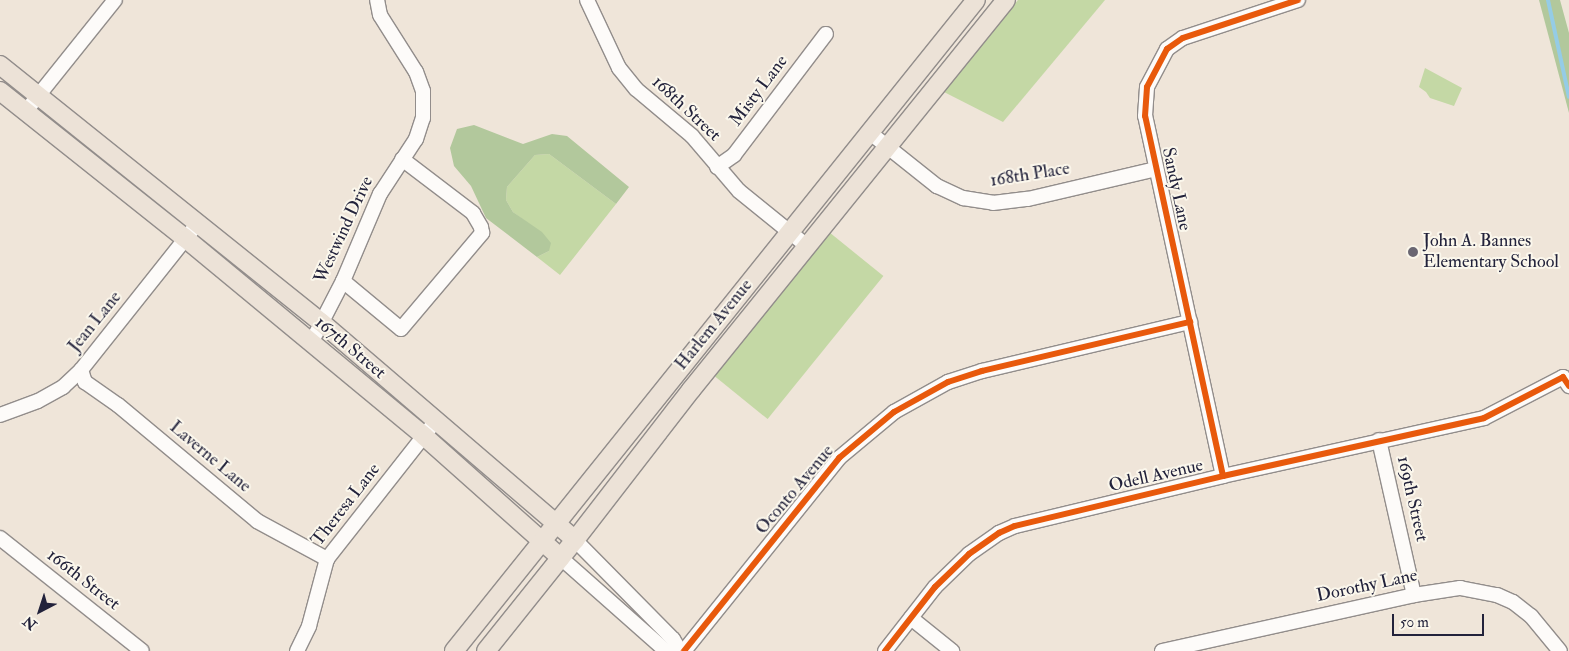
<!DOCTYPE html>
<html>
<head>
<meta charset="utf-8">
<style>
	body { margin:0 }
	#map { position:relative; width:1569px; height:651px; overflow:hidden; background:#efe5d9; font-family:"IM FELL Double Pica",serif }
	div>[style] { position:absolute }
	.green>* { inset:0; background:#c4d8a5; transform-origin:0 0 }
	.forest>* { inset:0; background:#b2c89c }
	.stream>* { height:4px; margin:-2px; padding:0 2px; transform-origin:2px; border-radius:2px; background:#95cce6 }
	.roads { filter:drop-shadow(1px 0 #928d8b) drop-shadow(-1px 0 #928d8b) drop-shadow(0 1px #928d8b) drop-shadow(0 -1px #928d8b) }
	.minor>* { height:14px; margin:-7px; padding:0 7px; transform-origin:7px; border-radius:7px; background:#fdfbf9 }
	.major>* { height:18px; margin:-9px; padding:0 9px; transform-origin:9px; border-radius:9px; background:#ece2d7 }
	.cycleway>* { height:6px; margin:-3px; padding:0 3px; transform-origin:3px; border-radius:3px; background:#e8590c }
	.dots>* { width:14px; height:14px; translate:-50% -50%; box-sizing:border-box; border:2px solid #fbf7ec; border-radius:50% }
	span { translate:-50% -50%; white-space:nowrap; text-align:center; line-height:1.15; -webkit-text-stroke:4px #fbf7ec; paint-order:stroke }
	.street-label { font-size:18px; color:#22223b }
	.poi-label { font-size:18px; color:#22223b }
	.left { translate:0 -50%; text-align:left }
	.north { position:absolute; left:15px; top:586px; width:50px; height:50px; -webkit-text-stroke:4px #fbf7ec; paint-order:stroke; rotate:220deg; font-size:14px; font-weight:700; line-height:20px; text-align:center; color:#22223b }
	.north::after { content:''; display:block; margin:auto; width:18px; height:22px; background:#22223b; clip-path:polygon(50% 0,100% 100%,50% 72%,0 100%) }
	.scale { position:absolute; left:1392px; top:614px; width:92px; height:22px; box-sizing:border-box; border:2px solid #22223b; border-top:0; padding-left:6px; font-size:15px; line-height:18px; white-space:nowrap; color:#22223b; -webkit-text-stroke:4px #fbf7ec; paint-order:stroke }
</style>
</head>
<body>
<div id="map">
	<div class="green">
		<i style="clip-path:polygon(1018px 0,1105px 0,1003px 122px,944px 92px)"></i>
		<i style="clip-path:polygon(1425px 68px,1462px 88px,1454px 106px,1430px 98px,1426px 92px,1419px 87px)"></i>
		<i style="clip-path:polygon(549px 154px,616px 204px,560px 275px,537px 257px,549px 251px,525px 221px,513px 212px,506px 200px,507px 187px,535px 155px)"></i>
		<i style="left:829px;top:232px;width:70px;height:184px;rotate:39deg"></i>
	</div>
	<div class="forest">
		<i style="clip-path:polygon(1539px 0,1560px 0,1569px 33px,1569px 113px)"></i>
		<i style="clip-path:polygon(474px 125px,523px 144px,552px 134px,567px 136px,629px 187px,616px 204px,549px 154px,535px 155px,507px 187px,506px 200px,513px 212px,542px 232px,551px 243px,549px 251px,537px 257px,486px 218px,471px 186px,454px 166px,450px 148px,457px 129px)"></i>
	</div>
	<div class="stream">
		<i style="left:1548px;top:0;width:99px;rotate:77.8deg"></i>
	</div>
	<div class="roads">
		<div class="minor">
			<i style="left:587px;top:0;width:75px;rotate:64.8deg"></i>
			<i style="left:619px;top:68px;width:27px;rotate:51deg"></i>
			<i style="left:636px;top:89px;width:73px;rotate:40deg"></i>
			<i style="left:692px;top:136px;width:72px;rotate:49.5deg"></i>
			<i style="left:739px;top:191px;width:87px;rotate:39deg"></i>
			<i style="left:26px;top:111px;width:142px;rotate:-51.3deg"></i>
			<i style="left:869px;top:132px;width:87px;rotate:38.5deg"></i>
			<i style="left:937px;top:186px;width:29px;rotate:25deg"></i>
			<i style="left:963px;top:198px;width:30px;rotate:9deg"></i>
			<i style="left:993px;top:203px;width:35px;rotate:-7deg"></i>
			<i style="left:1028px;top:199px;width:131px;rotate:-13.2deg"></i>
			<i style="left:717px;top:167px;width:21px;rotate:-35deg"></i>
			<i style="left:734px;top:155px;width:152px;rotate:-52.8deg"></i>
			<i style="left:343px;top:281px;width:75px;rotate:39.6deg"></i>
			<i style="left:401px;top:329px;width:126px;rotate:-49.8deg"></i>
			<i style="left:482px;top:233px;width:6px;rotate:-99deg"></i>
			<i style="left:481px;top:227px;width:16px;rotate:-120deg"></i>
			<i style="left:473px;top:213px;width:89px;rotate:-142.7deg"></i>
			<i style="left:311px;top:343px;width:70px;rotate:-62.7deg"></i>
			<i style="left:343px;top:281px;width:95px;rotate:-67deg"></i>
			<i style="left:380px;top:194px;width:66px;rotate:-56.8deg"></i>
			<i style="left:416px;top:139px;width:22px;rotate:-72deg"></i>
			<i style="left:423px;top:118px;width:27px;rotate:-90deg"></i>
			<i style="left:423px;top:91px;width:20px;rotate:-110deg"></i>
			<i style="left:416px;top:72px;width:67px;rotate:-122.3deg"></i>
			<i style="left:380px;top:15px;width:15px;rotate:-101deg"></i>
			<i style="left:81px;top:370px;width:13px;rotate:72deg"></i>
			<i style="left:85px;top:382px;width:40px;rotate:34.9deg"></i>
			<i style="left:118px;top:405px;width:181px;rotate:39.8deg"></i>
			<i style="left:257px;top:521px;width:80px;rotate:28.5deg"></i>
			<i style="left:0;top:415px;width:40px;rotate:-20.2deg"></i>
			<i style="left:38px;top:401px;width:29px;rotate:-29deg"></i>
			<i style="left:63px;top:387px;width:25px;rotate:-43deg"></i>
			<i style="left:81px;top:370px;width:186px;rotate:-51.5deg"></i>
			<i style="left:1379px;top:440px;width:159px;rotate:77.3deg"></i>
			<i style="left:1223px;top:476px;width:368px;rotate:-102.2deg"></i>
			<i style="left:1145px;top:116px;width:29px;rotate:-86deg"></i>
			<i style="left:1147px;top:87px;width:43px;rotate:-62.2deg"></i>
			<i style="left:1167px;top:49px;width:19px;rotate:-35deg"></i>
			<i style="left:1183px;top:38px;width:121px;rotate:-18.3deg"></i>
			<i style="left:0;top:538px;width:181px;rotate:38.5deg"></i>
			<i style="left:575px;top:540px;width:139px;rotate:45.3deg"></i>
			<i style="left:673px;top:639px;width:14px;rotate:60deg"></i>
			<i style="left:561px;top:558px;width:140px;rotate:41.5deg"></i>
			<i style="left:911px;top:618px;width:53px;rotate:38.8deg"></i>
			<i style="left:297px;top:651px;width:28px;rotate:-64deg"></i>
			<i style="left:309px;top:626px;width:69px;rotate:-75deg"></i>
			<i style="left:327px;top:559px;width:167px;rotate:-51.8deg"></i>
			<i style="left:684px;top:651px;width:248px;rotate:-51.2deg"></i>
			<i style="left:839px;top:458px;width:72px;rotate:-39.9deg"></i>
			<i style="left:894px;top:412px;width:62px;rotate:-29.1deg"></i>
			<i style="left:948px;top:382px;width:36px;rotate:-18deg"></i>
			<i style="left:982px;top:371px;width:214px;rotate:-13.3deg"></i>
			<i style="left:885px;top:651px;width:81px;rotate:-52deg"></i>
			<i style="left:935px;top:587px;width:47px;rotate:-44.1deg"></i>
			<i style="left:969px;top:554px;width:37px;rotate:-35deg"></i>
			<i style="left:999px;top:533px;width:17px;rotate:-24deg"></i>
			<i style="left:1015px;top:526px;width:214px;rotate:-13.5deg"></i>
			<i style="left:1223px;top:476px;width:267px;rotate:-12.5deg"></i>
			<i style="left:1484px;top:418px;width:89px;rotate:-27.4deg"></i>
			<i style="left:1563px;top:377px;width:11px;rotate:56deg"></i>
			<i style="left:1162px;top:651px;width:258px;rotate:-12.5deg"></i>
			<i style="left:1414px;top:595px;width:47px;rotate:-8.7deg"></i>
			<i style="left:1460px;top:588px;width:38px;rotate:11deg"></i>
			<i style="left:1497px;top:595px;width:17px;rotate:24deg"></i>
			<i style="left:1513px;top:602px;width:23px;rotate:38deg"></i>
			<i style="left:1531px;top:616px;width:45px;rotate:50.4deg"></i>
		</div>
		<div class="major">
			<i style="left:0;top:65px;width:411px;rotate:38.7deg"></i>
			<i style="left:321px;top:322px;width:335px;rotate:40.6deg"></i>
			<i style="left:0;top:91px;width:236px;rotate:38.5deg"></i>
			<i style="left:185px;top:238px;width:310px;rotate:39.6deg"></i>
			<i style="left:424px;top:436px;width:183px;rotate:41.7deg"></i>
			<i style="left:454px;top:651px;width:834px;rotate:-51.28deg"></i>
			<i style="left:486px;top:651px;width:142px;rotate:-51.3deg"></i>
			<i style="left:575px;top:540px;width:190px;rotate:-52.3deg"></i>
			<i style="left:691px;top:390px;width:501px;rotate:-51.07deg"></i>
		</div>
	</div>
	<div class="cycleway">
		<i style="left:1223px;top:476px;width:368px;rotate:-102.2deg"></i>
		<i style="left:1145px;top:116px;width:29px;rotate:-86deg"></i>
		<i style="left:1147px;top:87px;width:43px;rotate:-62.2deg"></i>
		<i style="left:1167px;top:49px;width:19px;rotate:-35deg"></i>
		<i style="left:1183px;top:38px;width:121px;rotate:-18.3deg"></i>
		<i style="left:684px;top:651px;width:248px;rotate:-51.2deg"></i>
		<i style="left:839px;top:458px;width:72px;rotate:-39.9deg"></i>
		<i style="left:894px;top:412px;width:62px;rotate:-29.1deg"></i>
		<i style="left:948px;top:382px;width:36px;rotate:-18deg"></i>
		<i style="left:982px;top:371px;width:214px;rotate:-13.3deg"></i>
		<i style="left:885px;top:651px;width:81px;rotate:-52deg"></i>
		<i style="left:935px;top:587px;width:47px;rotate:-44.1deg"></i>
		<i style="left:969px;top:554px;width:37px;rotate:-35deg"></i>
		<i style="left:999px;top:533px;width:17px;rotate:-24deg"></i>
		<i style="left:1015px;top:526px;width:214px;rotate:-13.5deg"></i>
		<i style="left:1223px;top:476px;width:267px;rotate:-12.5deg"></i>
		<i style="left:1484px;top:418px;width:89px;rotate:-27.4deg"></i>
		<i style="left:1563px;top:377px;width:11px;rotate:56deg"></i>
	</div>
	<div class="dots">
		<i style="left:1413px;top:252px;background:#6a6672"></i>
	</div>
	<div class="street-label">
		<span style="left:759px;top:91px;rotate:-53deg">Misty Lane</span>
		<span style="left:686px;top:109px;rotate:43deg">168th Street</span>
		<span style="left:1030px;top:175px;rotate:-9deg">168th Place</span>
		<span style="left:1176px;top:189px;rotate:78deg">Sandy Lane</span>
		<span style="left:344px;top:230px;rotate:-65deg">Westwind Drive</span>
		<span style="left:95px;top:322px;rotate:-51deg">Jean Lane</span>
		<span style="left:714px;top:325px;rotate:-51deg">Harlem Avenue</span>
		<span style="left:350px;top:348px;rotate:40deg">167th Street</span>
		<span style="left:210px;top:457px;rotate:40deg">Laverne Lane</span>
		<span style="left:1156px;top:476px;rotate:-13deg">Odell Avenue</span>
		<span style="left:795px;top:490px;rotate:-50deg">Oconto Avenue</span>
		<span style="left:1412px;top:499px;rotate:77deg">169th Street</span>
		<span style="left:346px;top:505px;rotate:-52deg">Theresa Lane</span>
		<span style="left:83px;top:580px;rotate:38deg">166th Street</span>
		<span style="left:1367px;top:586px;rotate:-12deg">Dorothy Lane</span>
	</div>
	<div class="poi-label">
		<span class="left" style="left:1423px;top:252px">John A. Bannes<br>Elementary School</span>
	</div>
	<div class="north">N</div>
	<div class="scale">50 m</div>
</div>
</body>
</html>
